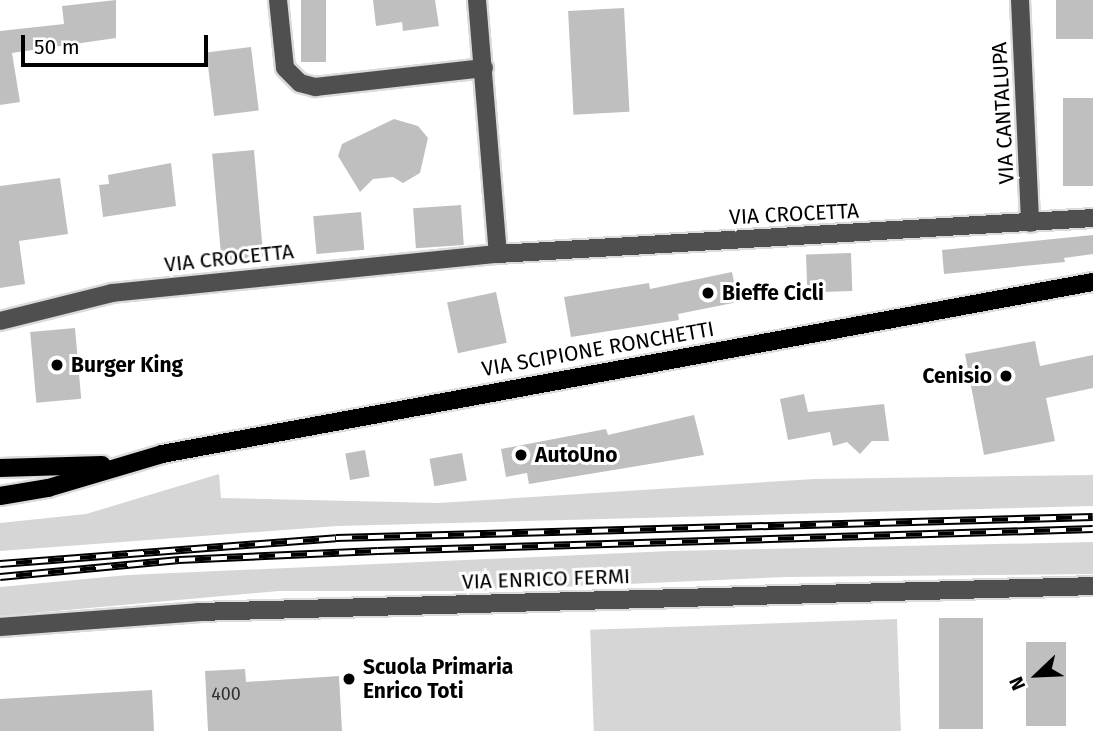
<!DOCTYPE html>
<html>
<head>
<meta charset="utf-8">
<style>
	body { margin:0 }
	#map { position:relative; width:1093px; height:731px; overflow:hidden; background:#fff; font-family:"Fira Sans",sans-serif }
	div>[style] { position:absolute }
	.green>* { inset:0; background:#d6d6d6; transform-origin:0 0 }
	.building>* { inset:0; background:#bfbfbf; transform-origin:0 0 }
	.roads { filter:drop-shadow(2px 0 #dbdbdb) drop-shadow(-2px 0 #dbdbdb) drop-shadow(0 2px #dbdbdb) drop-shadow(0 -2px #dbdbdb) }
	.minor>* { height:18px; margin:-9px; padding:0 9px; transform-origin:9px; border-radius:9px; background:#4f4f4f }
	.major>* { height:18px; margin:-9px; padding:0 9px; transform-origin:9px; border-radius:9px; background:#000 }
	.rail>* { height:8px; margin-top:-4px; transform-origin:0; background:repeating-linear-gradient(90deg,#fff 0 16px,#000 0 32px); box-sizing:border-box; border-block:2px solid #000 }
	.dots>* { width:19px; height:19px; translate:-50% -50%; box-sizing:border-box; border:4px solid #fff; border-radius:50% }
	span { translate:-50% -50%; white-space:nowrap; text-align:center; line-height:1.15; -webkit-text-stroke:6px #fff; paint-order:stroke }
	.number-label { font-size:18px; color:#303030 }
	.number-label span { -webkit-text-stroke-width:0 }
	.street-label { font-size:21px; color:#000 }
	.poi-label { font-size:21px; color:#000; font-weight:700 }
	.left { translate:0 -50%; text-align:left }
	.right { translate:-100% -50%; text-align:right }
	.north { position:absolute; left:1002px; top:640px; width:70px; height:70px; -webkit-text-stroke:5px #fff; paint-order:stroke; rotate:247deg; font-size:19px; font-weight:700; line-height:28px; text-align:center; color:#000 }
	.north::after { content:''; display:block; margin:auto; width:24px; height:32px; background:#000; clip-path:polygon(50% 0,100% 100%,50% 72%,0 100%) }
	.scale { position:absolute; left:21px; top:35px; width:187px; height:32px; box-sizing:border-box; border:4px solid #000; border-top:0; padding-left:9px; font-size:21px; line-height:24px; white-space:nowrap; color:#000; -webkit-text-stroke:5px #fff; paint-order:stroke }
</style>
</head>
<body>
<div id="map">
	<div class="green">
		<i style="clip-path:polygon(219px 474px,221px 498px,438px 503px,814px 479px,1093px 475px,1093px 506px,337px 526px,0 551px,0 523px,86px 514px)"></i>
		<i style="clip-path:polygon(1093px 542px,1093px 574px,786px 577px,471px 591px,279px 591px,0 616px,0 587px,128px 575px,670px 551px)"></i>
		<i style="left:897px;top:619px;width:112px;height:307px;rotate:88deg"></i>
	</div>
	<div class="building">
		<i style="clip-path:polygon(116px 0,116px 38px,12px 53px,20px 102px,0 105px,0 31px,64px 24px,62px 6px)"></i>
		<i style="left:301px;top:0;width:25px;height:62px"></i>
		<i style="clip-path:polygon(373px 0,435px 0,439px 26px,403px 31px,402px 22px,376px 26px)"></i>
		<i style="left:1056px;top:0;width:37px;height:39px"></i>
		<i style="left:624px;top:8px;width:104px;height:56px;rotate:87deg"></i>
		<i style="left:251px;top:47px;width:64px;height:45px;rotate:83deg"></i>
		<i style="left:1093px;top:98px;width:88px;height:30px;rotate:90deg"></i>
		<i style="clip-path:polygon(394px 119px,418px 126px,428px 138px,420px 173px,403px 183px,393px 177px,373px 179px,360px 192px,338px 156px,342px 144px)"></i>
		<i style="left:254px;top:150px;width:109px;height:42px;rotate:85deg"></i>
		<i style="clip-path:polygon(171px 163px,176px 206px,103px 217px,99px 185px,109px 184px,108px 175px)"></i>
		<i style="clip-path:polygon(60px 178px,68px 234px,19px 241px,25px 284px,0 288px,0 186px)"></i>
		<i style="left:461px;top:205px;width:40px;height:48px;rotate:86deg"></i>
		<i style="left:361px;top:212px;width:38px;height:48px;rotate:85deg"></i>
		<i style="clip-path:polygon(1093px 235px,1093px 254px,1064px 258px,1065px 262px,944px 274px,942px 250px)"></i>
		<i style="left:851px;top:253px;width:38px;height:45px;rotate:88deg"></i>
		<i style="clip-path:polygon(732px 272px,738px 302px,678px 314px,679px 320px,571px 337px,564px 297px,649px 283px,650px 289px)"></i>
		<i style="left:496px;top:292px;width:52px;height:50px;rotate:78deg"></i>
		<i style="left:75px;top:328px;width:71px;height:45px;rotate:85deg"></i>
		<i style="clip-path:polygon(1035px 341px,1040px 366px,1093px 355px,1093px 388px,1046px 398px,1055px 441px,984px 455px,965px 354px)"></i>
		<i style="clip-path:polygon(804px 394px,808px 412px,884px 404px,889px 441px,872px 441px,860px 454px,847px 442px,833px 446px,830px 432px,788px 440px,780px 399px)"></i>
		<i style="clip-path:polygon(694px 415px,704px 455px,529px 484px,527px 473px,506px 477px,501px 449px,606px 429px,608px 435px)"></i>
		<i style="left:365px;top:450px;width:27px;height:20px;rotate:80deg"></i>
		<i style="left:462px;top:453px;width:28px;height:33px;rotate:80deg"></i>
		<i style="left:939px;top:618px;width:44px;height:111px"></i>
		<i style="left:1026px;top:642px;width:40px;height:84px"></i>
		<i style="clip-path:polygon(245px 669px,246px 682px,339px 676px,342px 731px,208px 731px,205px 671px)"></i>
		<i style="clip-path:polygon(152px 690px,154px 731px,0 731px,0 699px)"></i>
	</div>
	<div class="roads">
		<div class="minor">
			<i style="left:278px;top:0;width:68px;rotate:84.1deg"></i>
			<i style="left:285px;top:68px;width:21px;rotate:45deg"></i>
			<i style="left:300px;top:83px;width:16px;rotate:15deg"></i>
			<i style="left:315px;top:87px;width:170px;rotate:-6.4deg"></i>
			<i style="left:477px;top:0;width:255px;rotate:85.3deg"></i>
			<i style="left:1020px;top:0;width:223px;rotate:87.4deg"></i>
			<i style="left:0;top:321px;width:115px;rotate:-14deg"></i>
			<i style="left:112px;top:293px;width:388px;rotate:-5.8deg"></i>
			<i style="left:498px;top:254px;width:596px;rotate:-3.46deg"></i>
			<i style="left:0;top:627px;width:199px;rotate:-4.3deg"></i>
			<i style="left:198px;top:612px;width:895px;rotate:-1.66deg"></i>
		</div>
		<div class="major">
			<i style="left:0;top:468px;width:102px;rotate:-1.7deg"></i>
			<i style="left:0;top:496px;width:49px;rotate:-9.5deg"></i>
			<i style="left:48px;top:488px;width:119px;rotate:-16.6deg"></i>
			<i style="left:162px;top:454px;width:947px;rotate:-10.47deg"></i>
		</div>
	</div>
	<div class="rail">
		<i style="left:0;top:564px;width:337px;rotate:-4.4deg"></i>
		<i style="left:336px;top:538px;width:757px;rotate:-1.59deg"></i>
		<i style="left:0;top:577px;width:180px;rotate:-5.4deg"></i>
		<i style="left:179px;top:560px;width:199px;rotate:-2.6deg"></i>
		<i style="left:378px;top:551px;width:715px;rotate:-1.76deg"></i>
	</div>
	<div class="dots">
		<i style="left:708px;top:293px;background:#000"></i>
		<i style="left:57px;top:365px;background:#000"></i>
		<i style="left:1006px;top:376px;background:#000"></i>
		<i style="left:521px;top:455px;background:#000"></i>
		<i style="left:349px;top:679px;background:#000"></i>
	</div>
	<div class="number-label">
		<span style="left:226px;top:694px">400</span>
	</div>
	<div class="street-label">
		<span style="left:1003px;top:113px;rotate:-93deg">VIA CANTALUPA</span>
		<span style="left:794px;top:214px;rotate:-3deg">VIA CROCETTA</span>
		<span style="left:229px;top:258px;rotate:-6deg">VIA CROCETTA</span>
		<span style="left:598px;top:349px;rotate:-10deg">VIA SCIPIONE RONCHETTI</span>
		<span style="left:546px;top:579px;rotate:-2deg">VIA ENRICO FERMI</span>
	</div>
	<div class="poi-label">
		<span class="left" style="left:722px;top:293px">Bieffe Cicli</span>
		<span class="left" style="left:71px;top:365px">Burger King</span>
		<span class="right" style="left:992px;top:376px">Cenisio</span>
		<span class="left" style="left:535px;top:455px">AutoUno</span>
		<span class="left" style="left:363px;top:679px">Scuola Primaria<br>Enrico Toti</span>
	</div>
	<div class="north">N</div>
	<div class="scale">50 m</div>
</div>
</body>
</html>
